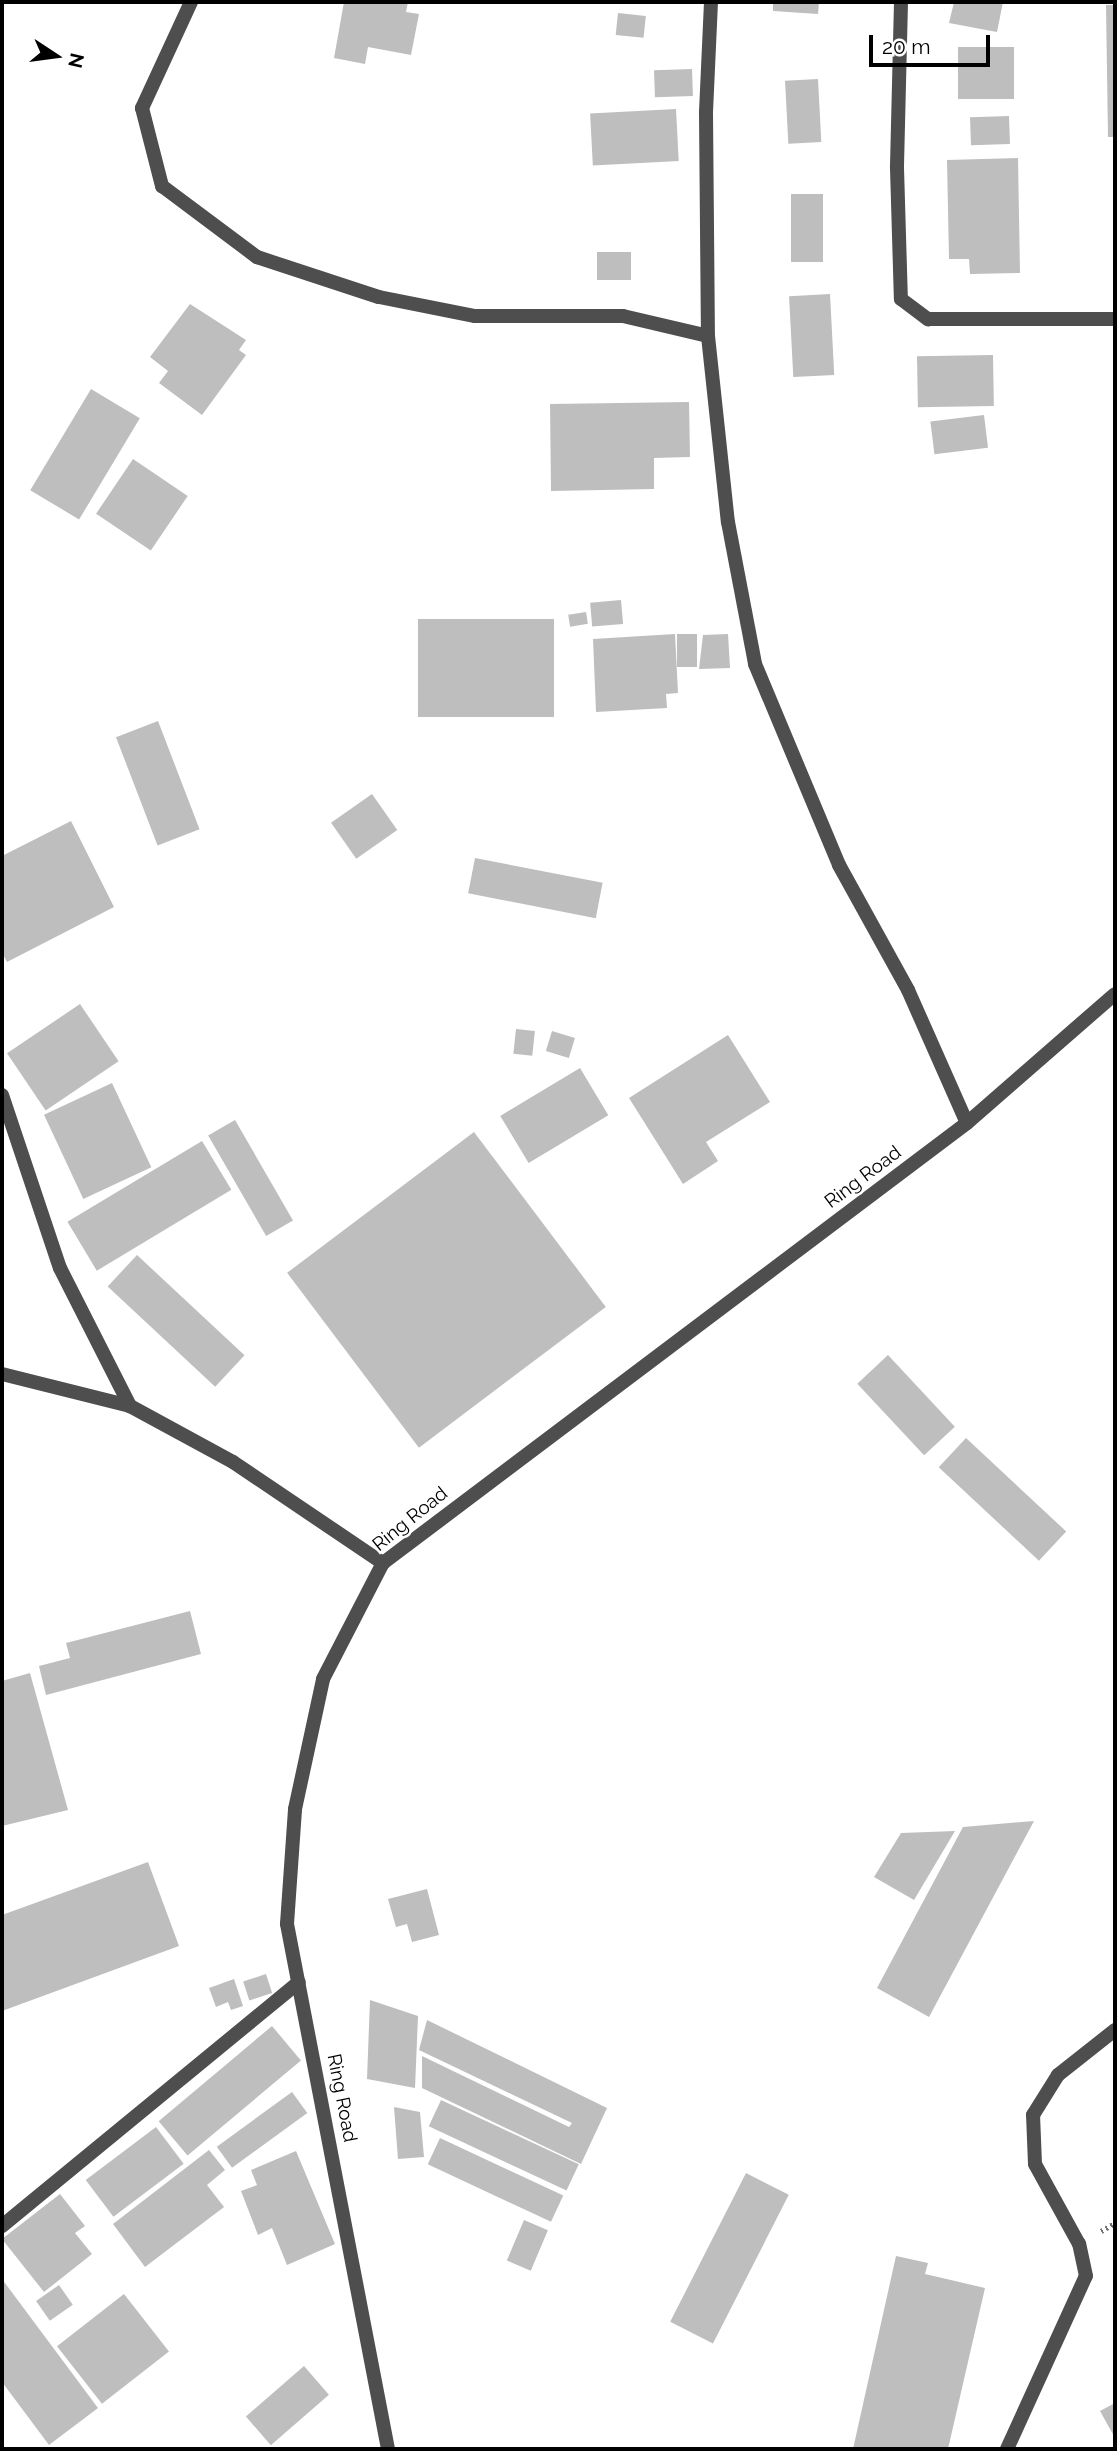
<!DOCTYPE html>
<html>
<head>
<meta charset="utf-8">
<style>
	body { margin:0 }
	#map { position:relative; width:1117px; height:2451px; overflow:hidden; background:#fff; font-family:Raleway,sans-serif }
	div>[style] { position:absolute }
	.building>* { inset:0; background:#bebebe; transform-origin:0 0 }
	.path>* { height:4.5px; margin-top:-2.25px; transform-origin:0; background:repeating-linear-gradient(90deg,#707070 0 2px,transparent 0 5.5px) }
	.street>* { height:14px; margin:-7px; padding:0 7px; transform-origin:7px; border-radius:7px; background:#4e4e4e }
	span { translate:-50% -50%; white-space:nowrap; text-align:center; line-height:1.15; -webkit-text-stroke:5px #fff; paint-order:stroke }
	.street-label { font-size:19px; color:#000 }
	.frame { position:absolute; inset:0; border:4px solid #000; pointer-events:none }
	.north { position:absolute; left:21px; top:21px; width:70px; height:70px; -webkit-text-stroke:5px #fff; paint-order:stroke; rotate:103deg; font-size:19px; font-weight:700; line-height:28px; text-align:center; color:#000 }
	.north::after { content:''; display:block; margin:auto; width:24px; height:32px; background:#000; clip-path:polygon(50% 0,100% 100%,50% 72%,0 100%) }
	.scale { position:absolute; left:869px; top:35px; width:121px; height:32px; box-sizing:border-box; border:4px solid #000; border-top:0; padding-left:9px; font-size:21px; line-height:24px; white-space:nowrap; color:#000; -webkit-text-stroke:5px #fff; paint-order:stroke }
</style>
</head>
<body>
<div id="map">
	<div class="building">
		<i style="clip-path:polygon(344px 2px,408px 2px,406px 12px,419px 14px,411px 55px,368px 47px,365px 64px,334px 58px)"></i>
		<i style="clip-path:polygon(773px 2px,819px 2px,818px 14px,773px 11px)"></i>
		<i style="clip-path:polygon(954px 2px,1003px 2px,997px 32px,949px 23px)"></i>
		<i style="clip-path:polygon(1106px 5px,1115px 5px,1115px 137px,1108px 137px)"></i>
		<i style="left:618px;top:13px;width:28px;height:22px;rotate:6deg"></i>
		<i style="left:958px;top:47px;width:56px;height:52px"></i>
		<i style="left:692px;top:69px;width:27px;height:38px;rotate:88deg"></i>
		<i style="left:818px;top:79px;width:63px;height:33px;rotate:87deg"></i>
		<i style="left:676px;top:109px;width:52px;height:86px;rotate:87deg"></i>
		<i style="left:1009px;top:116px;width:28px;height:39px;rotate:88deg"></i>
		<i style="clip-path:polygon(1018px 158px,1020px 273px,970px 274px,969px 259px,949px 259px,947px 160px)"></i>
		<i style="left:823px;top:194px;width:68px;height:32px;rotate:90deg"></i>
		<i style="left:631px;top:252px;width:28px;height:34px;rotate:90deg"></i>
		<i style="left:830px;top:294px;width:81px;height:41px;rotate:87deg"></i>
		<i style="clip-path:polygon(190px 304px,246px 340px,239px 350px,246px 355px,202px 415px,159px 383px,168px 371px,150px 357px)"></i>
		<i style="left:993px;top:355px;width:51px;height:76px;rotate:89deg"></i>
		<i style="left:91px;top:389px;width:57px;height:118px;rotate:31deg"></i>
		<i style="clip-path:polygon(689px 402px,690px 457px,654px 458px,654px 489px,551px 491px,550px 404px)"></i>
		<i style="left:984px;top:415px;width:33px;height:54px;rotate:83deg"></i>
		<i style="left:133px;top:459px;width:66px;height:66px;rotate:34deg"></i>
		<i style="left:621px;top:600px;width:24px;height:31px;rotate:85deg"></i>
		<i style="left:586px;top:612px;width:12px;height:18px;rotate:81deg"></i>
		<i style="left:418px;top:619px;width:136px;height:98px"></i>
		<i style="clip-path:polygon(675px 634px,678px 693px,666px 694px,667px 708px,596px 712px,593px 639px)"></i>
		<i style="left:697px;top:634px;width:33px;height:20px;rotate:90deg"></i>
		<i style="clip-path:polygon(728px 634px,730px 668px,699px 669px,703px 635px)"></i>
		<i style="left:158px;top:721px;width:116px;height:45px;rotate:69deg"></i>
		<i style="left:372px;top:794px;width:44px;height:50px;rotate:55deg"></i>
		<i style="clip-path:polygon(71px 821px,114px 907px,7px 962px,2px 952px,2px 856px)"></i>
		<i style="left:475px;top:858px;width:130px;height:36px;rotate:11deg"></i>
		<i style="left:80px;top:1004px;width:69px;height:88px;rotate:56deg"></i>
		<i style="left:516px;top:1029px;width:19px;height:25px;rotate:6deg"></i>
		<i style="left:552px;top:1031px;width:24px;height:21px;rotate:17deg"></i>
		<i style="clip-path:polygon(728px 1035px,770px 1102px,706px 1142px,718px 1161px,683px 1184px,629px 1098px)"></i>
		<i style="left:580px;top:1068px;width:55px;height:93px;rotate:59deg"></i>
		<i style="left:112px;top:1083px;width:93px;height:75px;rotate:65deg"></i>
		<i style="left:235px;top:1120px;width:116px;height:31px;rotate:60deg"></i>
		<i style="left:474px;top:1132px;width:219px;height:234px;rotate:53deg"></i>
		<i style="left:202px;top:1141px;width:57px;height:157px;rotate:59deg"></i>
		<i style="left:137px;top:1255px;width:147px;height:43px;rotate:43deg"></i>
		<i style="left:888px;top:1355px;width:98px;height:42px;rotate:47deg"></i>
		<i style="left:966px;top:1438px;width:137px;height:40px;rotate:43deg"></i>
		<i style="clip-path:polygon(190px 1611px,201px 1654px,46px 1695px,39px 1666px,70px 1658px,66px 1643px)"></i>
		<i style="clip-path:polygon(30px 1673px,68px 1810px,2px 1826px,2px 1681px)"></i>
		<i style="clip-path:polygon(1034px 1821px,929px 2017px,877px 1988px,963px 1827px)"></i>
		<i style="clip-path:polygon(955px 1831px,914px 1900px,874px 1877px,901px 1833px)"></i>
		<i style="clip-path:polygon(148px 1862px,179px 1946px,2px 2011px,2px 1915px)"></i>
		<i style="clip-path:polygon(427px 1889px,439px 1935px,412px 1942px,407px 1924px,396px 1927px,388px 1899px)"></i>
		<i style="left:266px;top:1974px;width:20px;height:24px;rotate:72deg"></i>
		<i style="clip-path:polygon(234px 1979px,243px 2006px,231px 2010px,228px 2002px,216px 2007px,209px 1988px)"></i>
		<i style="clip-path:polygon(370px 2000px,418px 2016px,415px 2088px,367px 2079px)"></i>
		<i style="clip-path:polygon(427px 2020px,607px 2108px,581px 2164px,422px 2088px,422px 2056px,569px 2127px,572px 2123px,419px 2050px)"></i>
		<i style="left:272px;top:2026px;width:45px;height:148px;rotate:50deg"></i>
		<i style="left:292px;top:2092px;width:26px;height:93px;rotate:54deg"></i>
		<i style="left:441px;top:2100px;width:152px;height:29px;rotate:25deg"></i>
		<i style="clip-path:polygon(394px 2107px,420px 2112px,424px 2157px,398px 2159px)"></i>
		<i style="left:156px;top:2127px;width:46px;height:88px;rotate:53deg"></i>
		<i style="left:440px;top:2138px;width:136px;height:29px;rotate:25deg"></i>
		<i style="clip-path:polygon(209px 2150px,225px 2170px,207px 2185px,224px 2207px,145px 2267px,113px 2224px)"></i>
		<i style="clip-path:polygon(296px 2151px,335px 2244px,287px 2265px,272px 2228px,258px 2235px,241px 2191px,257px 2185px,251px 2170px)"></i>
		<i style="left:746px;top:2173px;width:48px;height:167px;rotate:27deg"></i>
		<i style="clip-path:polygon(60px 2194px,85px 2226px,75px 2233px,92px 2254px,44px 2292px,2px 2239px)"></i>
		<i style="left:524px;top:2220px;width:26px;height:44px;rotate:23deg"></i>
		<i style="clip-path:polygon(896px 2256px,928px 2263px,925px 2274px,985px 2288px,948px 2449px,853px 2449px)"></i>
		<i style="clip-path:polygon(2px 2279px,98px 2408px,49px 2445px,2px 2382px)"></i>
		<i style="left:59px;top:2285px;width:24px;height:28px;rotate:55deg"></i>
		<i style="left:124px;top:2294px;width:73px;height:85px;rotate:52deg"></i>
		<i style="left:304px;top:2366px;width:38px;height:77px;rotate:49deg"></i>
		<i style="clip-path:polygon(1115px 2403px,1115px 2438px,1100px 2411px)"></i>
	</div>
	<div class="path">
		<i style="left:1101px;top:2231px;width:16px;rotate:-30deg"></i>
	</div>
	<div class="street">
		<i style="left:191px;top:2px;width:117px;rotate:114.8deg"></i>
		<i style="left:142px;top:108px;width:81px;rotate:75.6deg"></i>
		<i style="left:162px;top:186px;width:119px;rotate:36.8deg"></i>
		<i style="left:257px;top:257px;width:128px;rotate:18.2deg"></i>
		<i style="left:379px;top:297px;width:98px;rotate:11.2deg"></i>
		<i style="left:475px;top:316px;width:148px"></i>
		<i style="left:623px;top:316px;width:87px;rotate:13.2deg"></i>
		<i style="left:711px;top:2px;width:111px;rotate:92.6deg"></i>
		<i style="left:706px;top:113px;width:223px;rotate:89.5deg"></i>
		<i style="left:708px;top:336px;width:187px;rotate:83.9deg"></i>
		<i style="left:728px;top:522px;width:145px;rotate:79.2deg"></i>
		<i style="left:755px;top:664px;width:218px;rotate:67.3deg"></i>
		<i style="left:839px;top:865px;width:143px;rotate:61.1deg"></i>
		<i style="left:908px;top:990px;width:145px;rotate:66.1deg"></i>
		<i style="left:901px;top:2px;width:166px;rotate:91.4deg"></i>
		<i style="left:897px;top:168px;width:131px;rotate:88.3deg"></i>
		<i style="left:901px;top:299px;width:34px;rotate:37deg"></i>
		<i style="left:928px;top:319px;width:187px"></i>
		<i style="left:2px;top:1095px;width:182px;rotate:71.5deg"></i>
		<i style="left:60px;top:1268px;width:155px;rotate:63.1deg"></i>
		<i style="left:2px;top:1374px;width:132px;rotate:14deg"></i>
		<i style="left:130px;top:1406px;width:117px;rotate:28.5deg"></i>
		<i style="left:233px;top:1462px;width:181px;rotate:34deg"></i>
		<i style="left:2px;top:2226px;width:384px;rotate:-39.4deg"></i>
		<i style="left:388px;top:2449px;width:535px;rotate:-100.89deg"></i>
		<i style="left:287px;top:1924px;width:115px;rotate:-86deg"></i>
		<i style="left:295px;top:1809px;width:133px;rotate:-77.8deg"></i>
		<i style="left:323px;top:1679px;width:131px;rotate:-62.7deg"></i>
		<i style="left:383px;top:1563px;width:731px;rotate:-37deg"></i>
		<i style="left:967px;top:1123px;width:196px;rotate:-41.1deg"></i>
		<i style="left:1007px;top:2449px;width:190px;rotate:-65.5deg"></i>
		<i style="left:1086px;top:2276px;width:33px;rotate:-102deg"></i>
		<i style="left:1079px;top:2244px;width:91px;rotate:-118.8deg"></i>
		<i style="left:1035px;top:2164px;width:49px;rotate:-92.3deg"></i>
		<i style="left:1033px;top:2115px;width:47px;rotate:-58deg"></i>
		<i style="left:1058px;top:2075px;width:73px;rotate:-38.3deg"></i>
	</div>
	<div class="street-label">
		<span style="left:863px;top:1177px;rotate:-37deg">Ring Road</span>
		<span style="left:410px;top:1519px;rotate:-39deg">Ring Road</span>
		<span style="left:342px;top:2098px;rotate:79deg">Ring Road</span>
	</div>
	<div class="frame"></div>
	<div class="north">N</div>
	<div class="scale">20 m</div>
</div>
</body>
</html>
